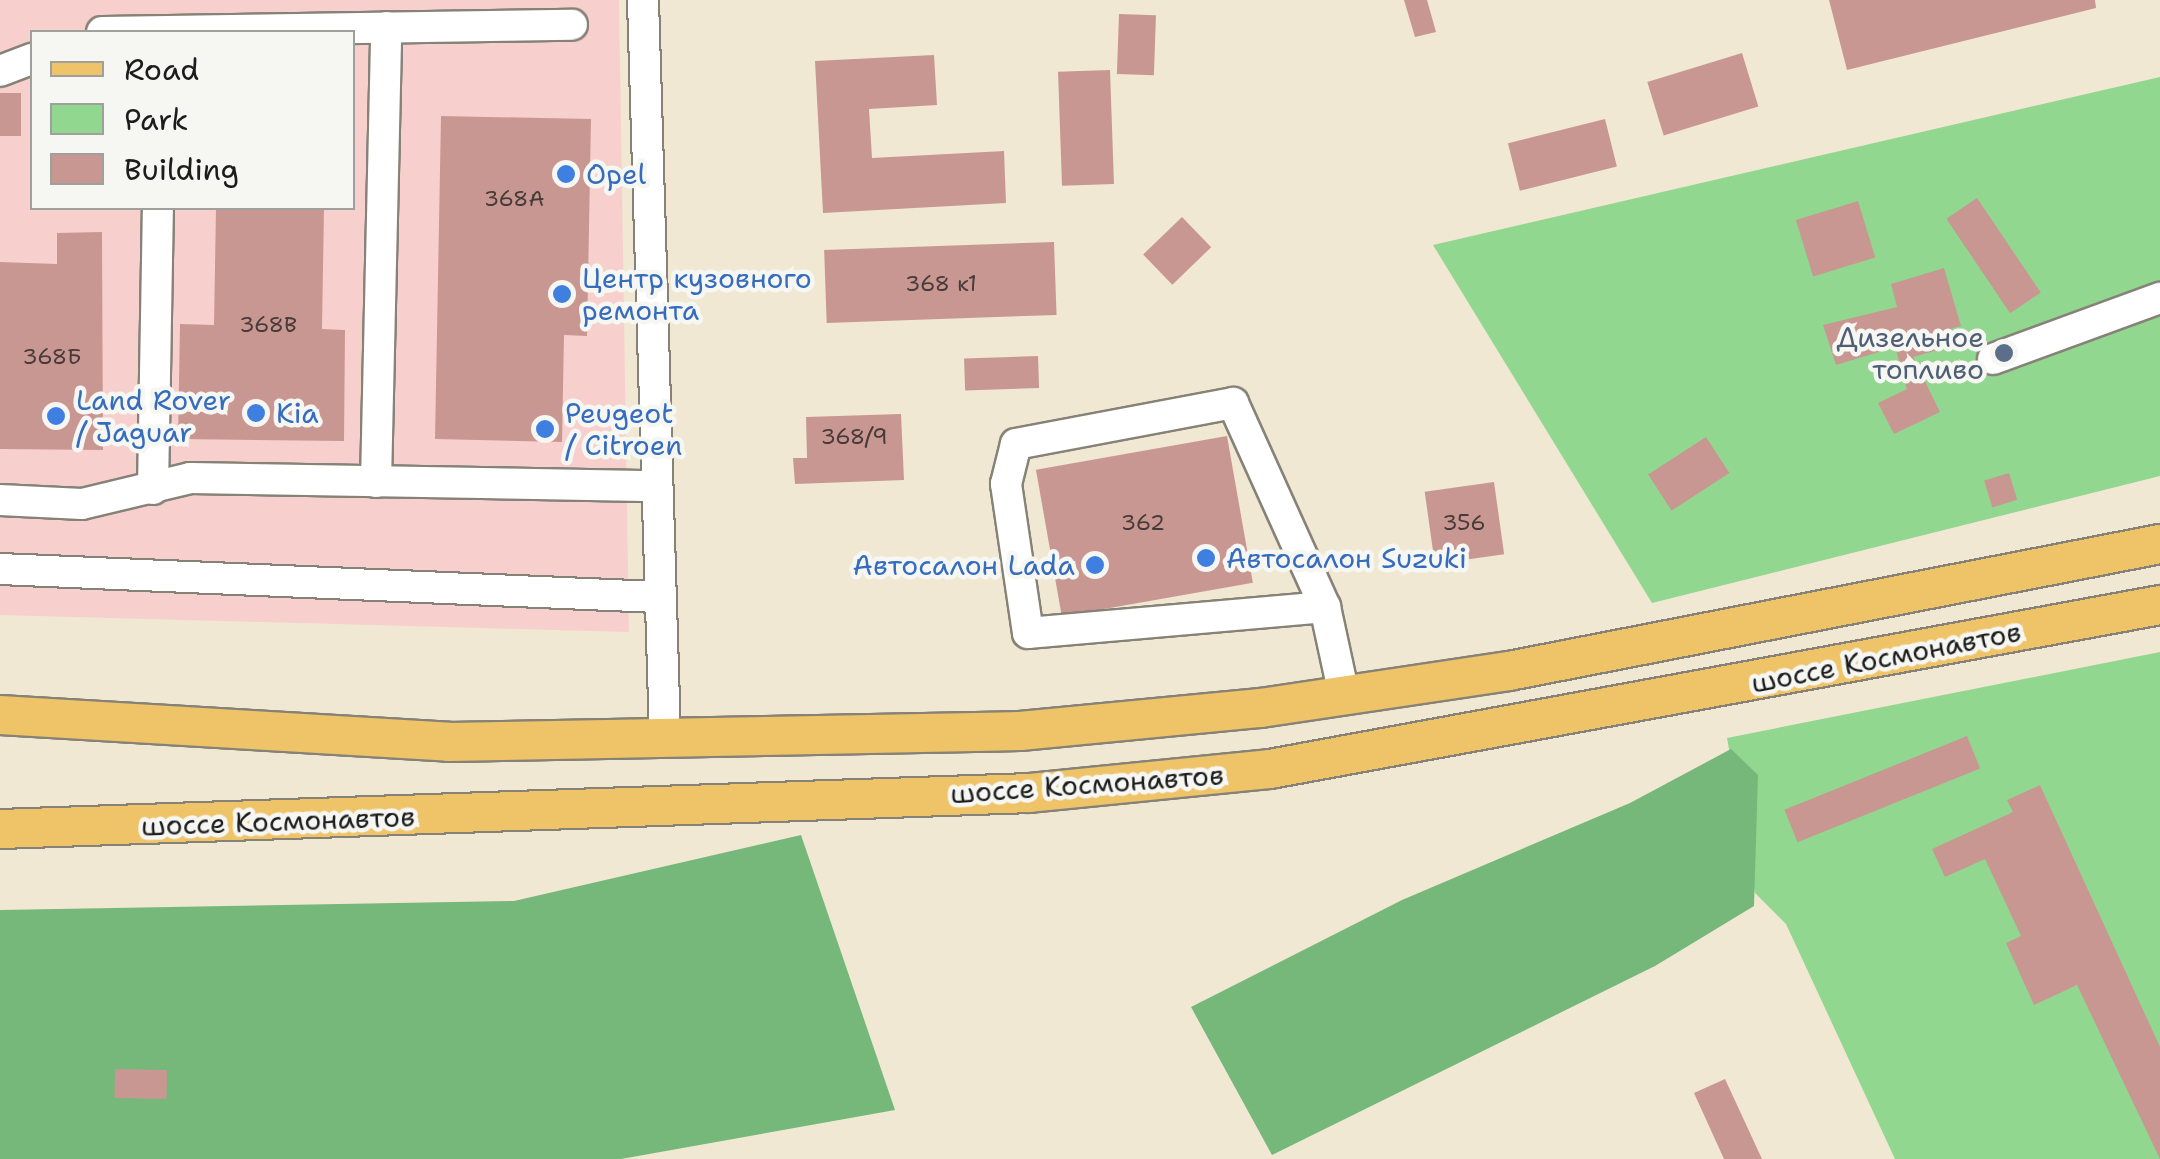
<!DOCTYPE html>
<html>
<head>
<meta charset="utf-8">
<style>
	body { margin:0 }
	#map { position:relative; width:2160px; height:1159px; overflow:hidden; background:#f0e8d2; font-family:"Shantell Sans",sans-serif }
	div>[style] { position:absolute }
	.built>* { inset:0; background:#f7d0cd }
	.green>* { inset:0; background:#92d790 }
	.forest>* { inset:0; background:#75b87a }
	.building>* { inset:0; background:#c99791; transform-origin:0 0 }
	.roads { filter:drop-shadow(2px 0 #868277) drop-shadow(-2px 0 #868277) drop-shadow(0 2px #868277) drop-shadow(0 -2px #868277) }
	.minor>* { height:30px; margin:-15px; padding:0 15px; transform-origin:15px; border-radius:15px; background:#fff }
	.major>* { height:38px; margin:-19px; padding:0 19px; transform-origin:19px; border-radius:19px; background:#efc469 }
	.dots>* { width:28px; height:28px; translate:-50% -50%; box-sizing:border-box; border:5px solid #f6f6f2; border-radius:50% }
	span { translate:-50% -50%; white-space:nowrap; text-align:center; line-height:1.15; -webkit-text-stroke:9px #f6f6f2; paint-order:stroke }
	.number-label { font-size:22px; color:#473b39 }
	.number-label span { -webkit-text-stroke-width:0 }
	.shop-label { font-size:28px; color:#366cbe }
	.left { translate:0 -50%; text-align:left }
	.right { translate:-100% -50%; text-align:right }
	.service-label { font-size:28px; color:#4e5e75 }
	.street-label { font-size:28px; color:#1c1c1c }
	.legend { position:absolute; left:30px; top:30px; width:325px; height:180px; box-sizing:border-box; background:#f6f6f2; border:2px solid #9f9f9c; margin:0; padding:12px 18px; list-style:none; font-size:30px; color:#1c1c1c }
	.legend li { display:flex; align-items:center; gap:20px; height:50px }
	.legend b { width:50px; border:2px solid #9f9f9c }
</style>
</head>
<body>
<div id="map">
	<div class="built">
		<i style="clip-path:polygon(evenodd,0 0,619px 0,629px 632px,0 615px,0 0,32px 32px,352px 32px,352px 208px,32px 208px,32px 32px)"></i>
	</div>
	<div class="green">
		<i style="clip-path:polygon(2160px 77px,2160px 476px,1652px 603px,1433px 245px)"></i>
		<i style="clip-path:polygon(2160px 652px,2160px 1159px,1895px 1159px,1786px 924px,1755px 893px,1727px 738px)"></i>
	</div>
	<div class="forest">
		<i style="clip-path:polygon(1731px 749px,1758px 775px,1754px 906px,1655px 966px,1272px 1155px,1191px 1007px,1402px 900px,1630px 803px)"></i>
		<i style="clip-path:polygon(801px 835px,895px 1110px,621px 1159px,0 1159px,0 910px,514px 901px)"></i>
	</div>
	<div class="building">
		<i style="clip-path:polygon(1404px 0,1427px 0,1436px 32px,1415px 37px)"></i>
		<i style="clip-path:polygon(1829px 0,2095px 0,2096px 8px,1847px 70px)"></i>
		<i style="left:1119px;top:14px;width:37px;height:60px;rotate:2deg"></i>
		<i style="left:1742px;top:53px;width:56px;height:99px;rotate:73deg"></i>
		<i style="clip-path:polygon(934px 55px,937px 105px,869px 109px,872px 158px,1004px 151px,1006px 203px,823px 213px,815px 61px)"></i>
		<i style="left:1110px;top:70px;width:114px;height:52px;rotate:88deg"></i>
		<i style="left:0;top:93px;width:21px;height:43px"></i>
		<i style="clip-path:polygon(441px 116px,591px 119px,587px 336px,564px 335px,562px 442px,435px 439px)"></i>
		<i style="left:1605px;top:119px;width:49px;height:100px;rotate:76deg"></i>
		<i style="left:1977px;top:198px;width:114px;height:37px;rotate:56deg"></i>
		<i style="left:1858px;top:201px;width:59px;height:65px;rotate:73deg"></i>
		<i style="clip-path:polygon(216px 208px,324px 208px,322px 329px,345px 330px,344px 441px,178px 439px,180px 324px,214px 325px)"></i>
		<i style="left:1182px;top:217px;width:42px;height:54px;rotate:46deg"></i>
		<i style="clip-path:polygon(102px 232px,103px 450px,0 449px,0 262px,57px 264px,57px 233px)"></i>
		<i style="left:1054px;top:242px;width:73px;height:230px;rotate:88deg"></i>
		<i style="clip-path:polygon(1944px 268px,1961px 326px,1943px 331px,1948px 347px,1913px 357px,1940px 412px,1894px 434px,1878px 403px,1907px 389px,1895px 347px,1836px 365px,1823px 325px,1897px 307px,1891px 284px)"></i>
		<i style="left:1038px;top:356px;width:32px;height:74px;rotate:88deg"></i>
		<i style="clip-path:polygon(901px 414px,904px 480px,795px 484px,793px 458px,807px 458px,806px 417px)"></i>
		<i style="left:1227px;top:436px;width:149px;height:194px;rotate:80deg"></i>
		<i style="left:1706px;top:437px;width:43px;height:69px;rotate:57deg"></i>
		<i style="left:2009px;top:473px;width:28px;height:26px;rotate:73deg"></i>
		<i style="left:1494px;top:482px;width:73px;height:70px;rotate:82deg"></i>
		<i style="left:1967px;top:736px;width:35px;height:197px;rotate:68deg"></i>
		<i style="clip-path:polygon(2040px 785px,2160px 1047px,2160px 1159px,2077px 985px,2034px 1005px,2006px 943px,2021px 936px,1985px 859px,1945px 877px,1932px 849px,2013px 812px,2007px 800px)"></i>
		<i style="left:115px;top:1069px;width:52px;height:29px;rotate:1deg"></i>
		<i style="clip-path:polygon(1725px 1079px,1762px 1159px,1724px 1159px,1694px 1093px)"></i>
	</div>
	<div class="roads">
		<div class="minor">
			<i style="left:643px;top:0;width:739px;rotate:88.29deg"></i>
			<i style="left:102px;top:32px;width:470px;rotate:-0.9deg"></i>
			<i style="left:0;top:71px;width:34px;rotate:-21deg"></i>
			<i style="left:1993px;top:359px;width:178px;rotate:-20.1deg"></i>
			<i style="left:376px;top:482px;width:455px;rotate:-88.7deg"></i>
			<i style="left:153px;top:489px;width:281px;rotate:-89deg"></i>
			<i style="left:0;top:500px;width:82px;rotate:2.8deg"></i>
			<i style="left:82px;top:504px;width:111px;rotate:-13.5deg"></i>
			<i style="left:190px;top:478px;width:467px;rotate:1deg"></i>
			<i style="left:0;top:569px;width:658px;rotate:2.44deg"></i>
			<i style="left:1325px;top:607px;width:298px;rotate:175deg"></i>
			<i style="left:1028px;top:633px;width:151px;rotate:-98.4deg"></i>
			<i style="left:1006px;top:484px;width:41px;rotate:-76deg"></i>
			<i style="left:1016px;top:444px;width:221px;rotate:-10.7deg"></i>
			<i style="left:1233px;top:403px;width:224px;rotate:65.7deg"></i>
			<i style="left:1325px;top:607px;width:90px;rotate:77.8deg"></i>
		</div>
		<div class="major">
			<i style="left:0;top:715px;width:450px;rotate:3.4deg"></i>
			<i style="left:449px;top:742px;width:571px;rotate:-1.1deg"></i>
			<i style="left:1020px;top:731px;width:242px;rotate:-5.5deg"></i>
			<i style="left:1261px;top:708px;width:251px;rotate:-8.5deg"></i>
			<i style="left:1509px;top:671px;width:663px;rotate:-11.04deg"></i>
			<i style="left:0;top:829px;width:1030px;rotate:-2deg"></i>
			<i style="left:1029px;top:793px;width:242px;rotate:-5.7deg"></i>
			<i style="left:1270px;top:769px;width:905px;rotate:-10.44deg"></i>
		</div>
	</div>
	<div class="dots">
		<i style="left:566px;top:174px;background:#3f7fe0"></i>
		<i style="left:562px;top:294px;background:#3f7fe0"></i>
		<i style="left:2004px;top:353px;background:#5c6f8a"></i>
		<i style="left:256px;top:413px;background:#3f7fe0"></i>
		<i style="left:56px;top:416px;background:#3f7fe0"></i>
		<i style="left:545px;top:429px;background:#3f7fe0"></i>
		<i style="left:1206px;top:558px;background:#3f7fe0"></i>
		<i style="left:1095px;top:565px;background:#3f7fe0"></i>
	</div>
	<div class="number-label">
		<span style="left:514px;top:199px">368А</span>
		<span style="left:941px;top:284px">368 к1</span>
		<span style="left:268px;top:325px">368В</span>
		<span style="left:52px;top:357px">368Б</span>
		<span style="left:854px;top:437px">368/9</span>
		<span style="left:1143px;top:523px">362</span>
		<span style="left:1464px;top:523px">356</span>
	</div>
	<div class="shop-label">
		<span class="left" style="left:586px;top:174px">Opel</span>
		<span class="left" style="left:582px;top:294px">Центр кузовного<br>ремонта</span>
		<span class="left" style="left:76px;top:416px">Land Rover<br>/ Jaguar</span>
		<span class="left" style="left:276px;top:413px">Kia</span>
		<span class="left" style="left:565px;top:429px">Peugeot<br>/ Citroen</span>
		<span class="left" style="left:1226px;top:558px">Автосалон Suzuki</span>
		<span class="right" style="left:1075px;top:565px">Автосалон Lada</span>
	</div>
	<div class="service-label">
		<span class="right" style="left:1984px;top:353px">Дизельное<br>топливо</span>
	</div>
	<div class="street-label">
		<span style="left:1886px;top:657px;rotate:-11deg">шоссе Космонавтов</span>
		<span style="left:1087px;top:784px;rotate:-4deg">шоссе Космонавтов</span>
		<span style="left:278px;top:821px;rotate:-2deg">шоссе Космонавтов</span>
	</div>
	<ul class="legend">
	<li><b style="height:12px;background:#efc469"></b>Road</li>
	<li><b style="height:28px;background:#92d790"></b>Park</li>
	<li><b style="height:28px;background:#c99791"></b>Building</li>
	</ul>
</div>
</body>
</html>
